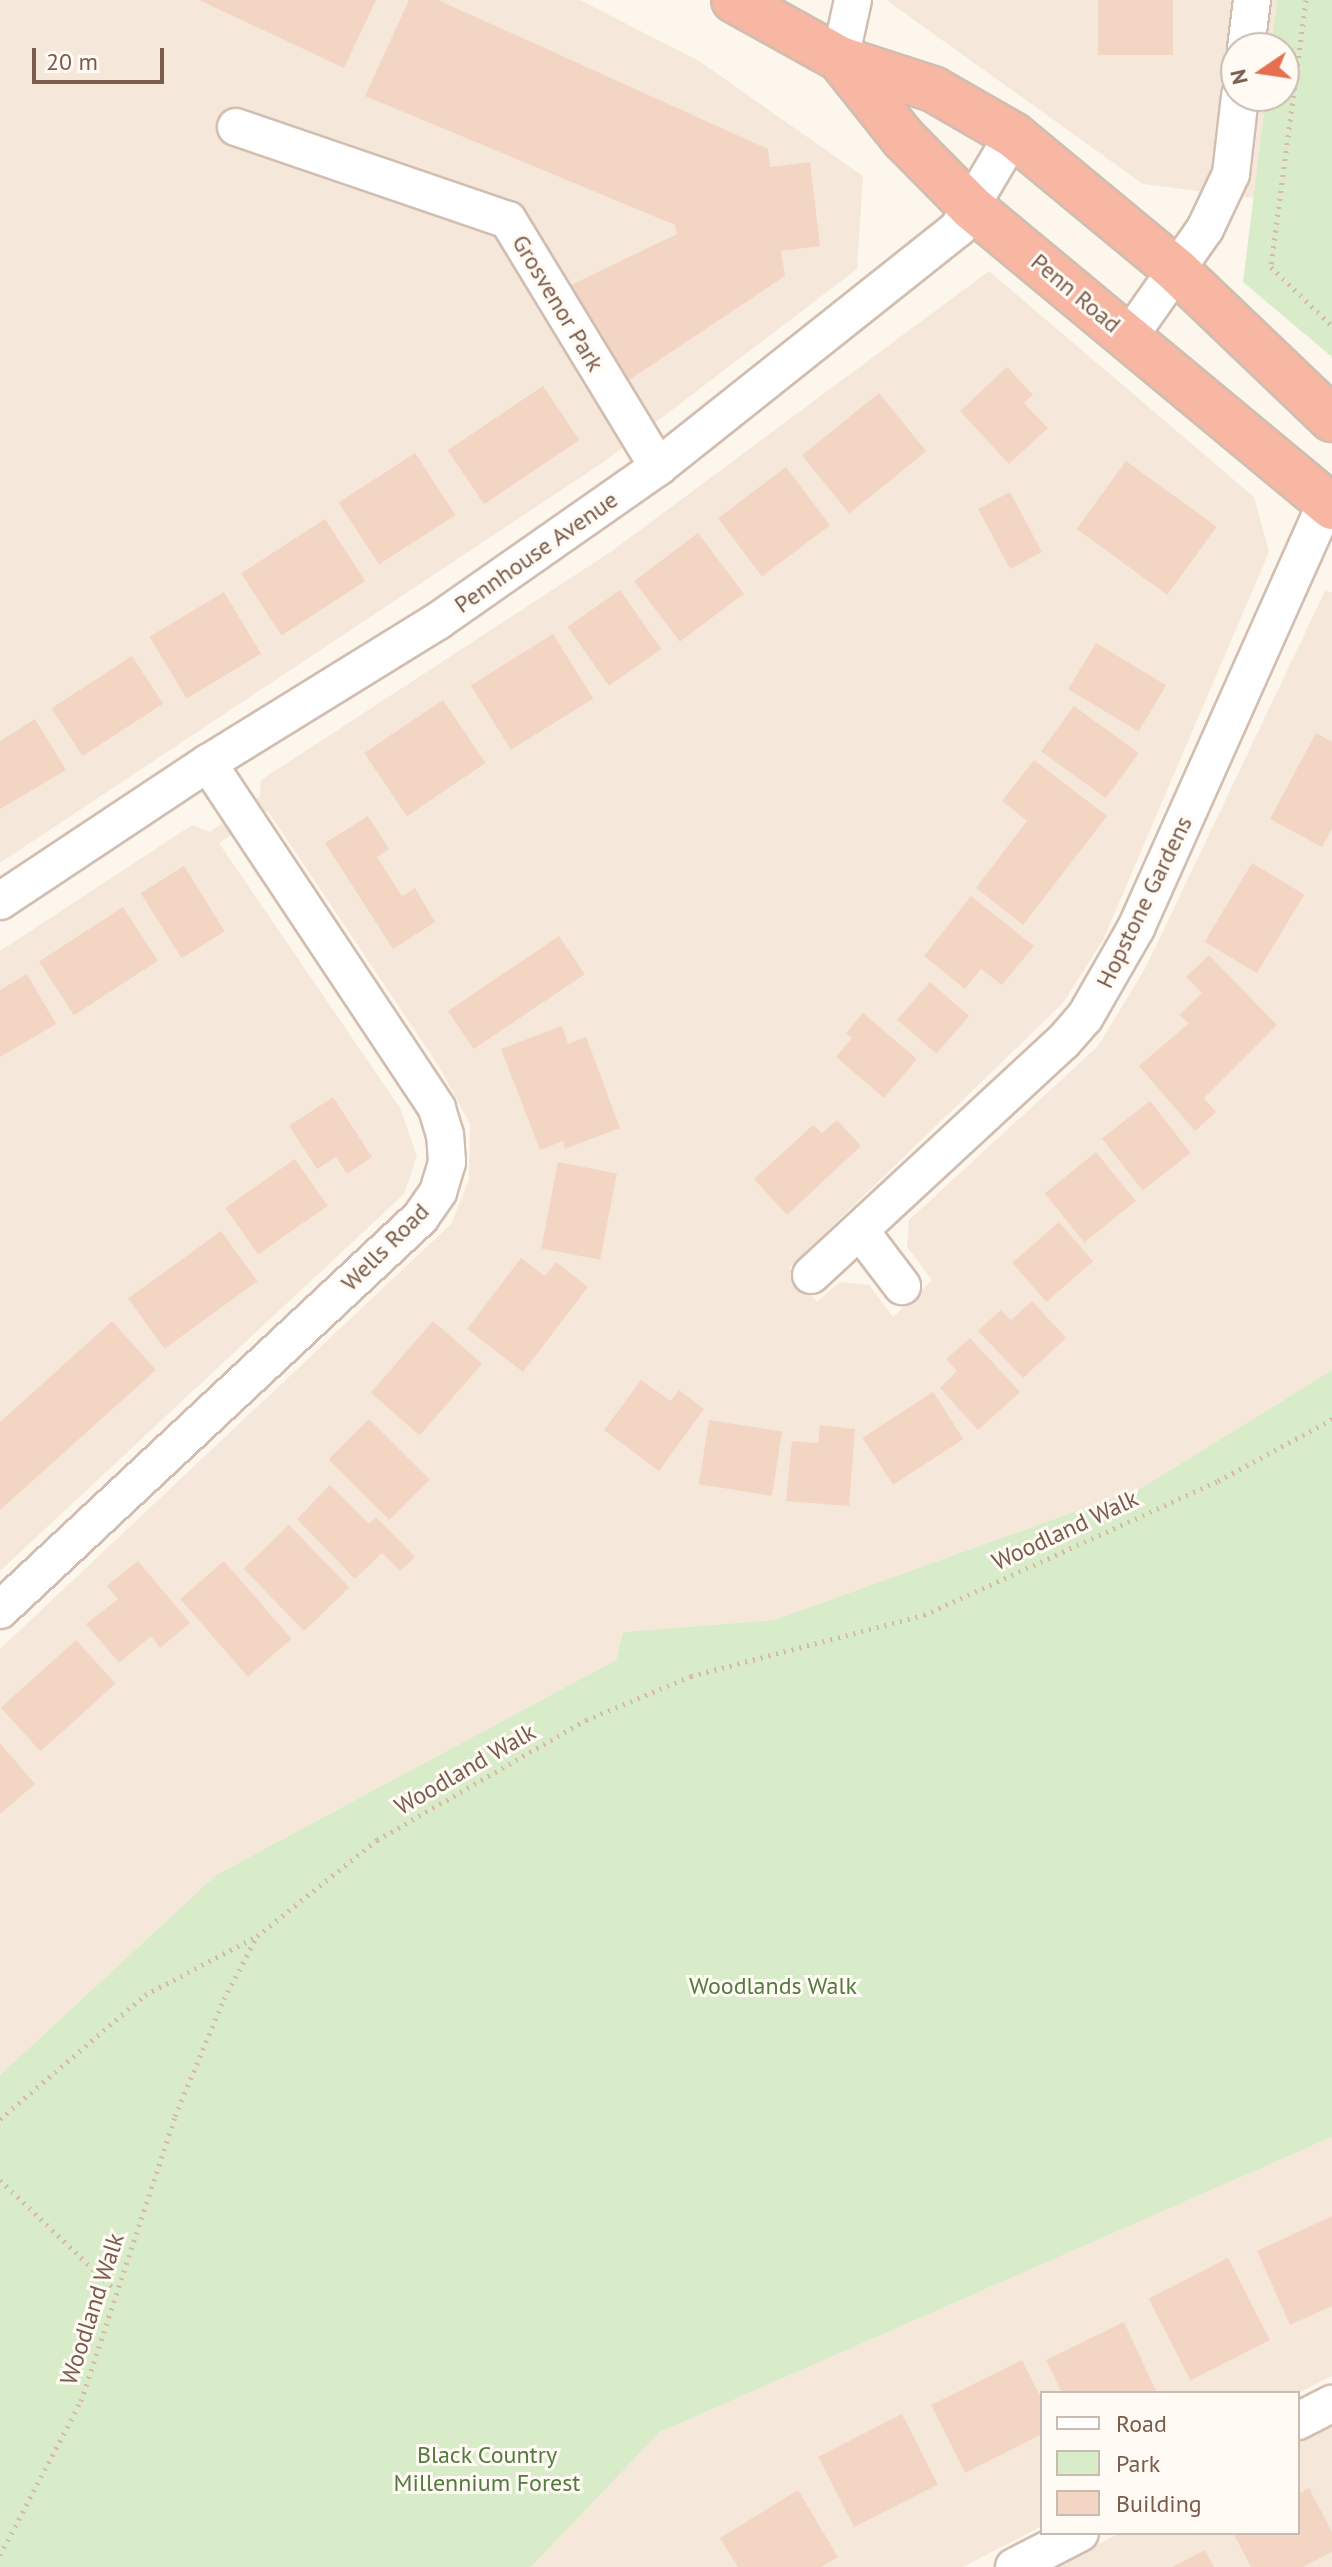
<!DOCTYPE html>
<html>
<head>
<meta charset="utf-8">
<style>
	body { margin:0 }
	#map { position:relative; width:1332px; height:2567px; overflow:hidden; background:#fdf6ec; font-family:"PT Sans",sans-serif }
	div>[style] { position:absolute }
	.residential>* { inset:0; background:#f5e8da }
	.green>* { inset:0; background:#d8ecc9 }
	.building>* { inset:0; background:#f3d5c3; transform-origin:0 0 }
	.path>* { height:5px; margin-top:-2.5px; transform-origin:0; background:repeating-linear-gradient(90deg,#d9b8a5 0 2px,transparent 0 8px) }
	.roads { filter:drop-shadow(2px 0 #d1beb0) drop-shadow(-2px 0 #d1beb0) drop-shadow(0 2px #d1beb0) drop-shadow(0 -2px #d1beb0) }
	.street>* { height:36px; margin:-18px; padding:0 18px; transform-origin:18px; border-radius:18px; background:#fff }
	.highway>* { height:44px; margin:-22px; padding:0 22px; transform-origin:22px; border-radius:22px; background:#f7b7a3 }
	span { translate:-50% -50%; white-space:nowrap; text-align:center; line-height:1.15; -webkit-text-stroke:6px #fffaf3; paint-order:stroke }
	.street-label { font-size:24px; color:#7a5c4d }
	.park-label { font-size:24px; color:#537a41 }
	.legend { position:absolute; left:1040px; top:2391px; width:260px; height:144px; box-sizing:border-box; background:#fffaf3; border:2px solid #cabbb1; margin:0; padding:10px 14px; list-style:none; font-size:24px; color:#7a5c4d }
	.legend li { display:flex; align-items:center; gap:16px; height:40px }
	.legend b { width:40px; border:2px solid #cabbb1 }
	.north { position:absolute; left:1220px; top:32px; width:80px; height:80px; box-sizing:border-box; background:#fffaf3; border:2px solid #cabbb1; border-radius:50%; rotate:257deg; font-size:22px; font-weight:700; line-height:32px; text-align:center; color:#7a5c4d }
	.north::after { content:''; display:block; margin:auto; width:28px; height:36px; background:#e76f51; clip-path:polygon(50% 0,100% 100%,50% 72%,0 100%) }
	.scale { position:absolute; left:32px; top:48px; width:132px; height:36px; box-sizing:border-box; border:4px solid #7a5c4d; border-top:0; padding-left:10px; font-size:24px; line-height:28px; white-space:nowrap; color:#7a5c4d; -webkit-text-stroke:6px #fffaf3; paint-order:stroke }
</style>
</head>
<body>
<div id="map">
	<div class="residential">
		<i style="clip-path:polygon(0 0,580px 0,699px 61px,863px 176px,857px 269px,605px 461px,0 863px)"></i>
		<i style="clip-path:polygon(886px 0,1277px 0,1271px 48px,1236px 48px,1236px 96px,1266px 96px,1254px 198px,1143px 184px)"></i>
		<i style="clip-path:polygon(989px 271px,1254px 497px,1269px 552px,1103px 940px,1063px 1003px,789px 1268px,817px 1302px,840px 1282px,869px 1285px,893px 1317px,932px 1280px,907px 1247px,909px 1220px,1098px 1046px,1146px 967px,1325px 591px,1332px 592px,1332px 1370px,1143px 1487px,774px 1620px,623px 1632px,616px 1660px,216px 1875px,0 2075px,0 1649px,451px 1224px,469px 1180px,470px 1124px,440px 1068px,268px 811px,219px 843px,400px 1108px,417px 1156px,404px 1194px,0 1571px,0 951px,192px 825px,210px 832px,260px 796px,261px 780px,612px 551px)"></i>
		<i style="clip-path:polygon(1332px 2137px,1332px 2376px,1298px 2393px,1042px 2393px,1042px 2526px,963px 2567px,531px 2567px,660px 2432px)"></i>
		<i style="clip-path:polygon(1332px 2424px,1332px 2567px,1055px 2567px,1120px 2533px,1298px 2533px,1298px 2441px)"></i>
	</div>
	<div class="green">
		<i style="clip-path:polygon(1277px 0,1332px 0,1332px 357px,1243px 282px,1266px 96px,1284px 96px,1284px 48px,1271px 48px)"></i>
		<i style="clip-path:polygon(1332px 1370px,1332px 2137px,660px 2432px,531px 2567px,0 2567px,0 2075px,216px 1875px,616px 1660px,623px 1632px,774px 1620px,1143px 1487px)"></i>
	</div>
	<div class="building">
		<i style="clip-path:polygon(199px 0,376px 0,344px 68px)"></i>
		<i style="clip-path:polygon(409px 0,438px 0,768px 149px,770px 167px,810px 162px,820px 246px,781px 251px,785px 276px,629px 380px,569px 286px,677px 234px,675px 225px,365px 96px)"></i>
		<i style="left:1098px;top:0;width:75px;height:55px"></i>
		<i style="clip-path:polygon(1007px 367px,1033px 395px,1024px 403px,1048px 428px,1009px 464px,960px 411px)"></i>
		<i style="left:543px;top:386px;width:65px;height:115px;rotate:56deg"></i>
		<i style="left:879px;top:393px;width:75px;height:99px;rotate:51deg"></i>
		<i style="left:415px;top:453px;width:74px;height:91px;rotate:57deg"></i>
		<i style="left:1126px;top:461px;width:112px;height:84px;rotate:36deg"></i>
		<i style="left:786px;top:467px;width:73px;height:85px;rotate:53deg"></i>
		<i style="left:1010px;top:492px;width:68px;height:36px;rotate:62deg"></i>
		<i style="left:325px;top:519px;width:74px;height:100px;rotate:57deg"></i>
		<i style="left:698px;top:533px;width:76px;height:80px;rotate:53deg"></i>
		<i style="left:620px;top:590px;width:72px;height:64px;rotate:55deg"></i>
		<i style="left:224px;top:592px;width:72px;height:87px;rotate:59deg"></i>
		<i style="left:553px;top:634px;width:76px;height:97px;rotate:58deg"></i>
		<i style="left:1096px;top:643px;width:82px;height:54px;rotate:31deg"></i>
		<i style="left:132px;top:656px;width:57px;height:96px;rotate:57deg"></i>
		<i style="left:443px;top:700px;width:76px;height:95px;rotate:56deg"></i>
		<i style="left:1074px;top:706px;width:80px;height:56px;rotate:36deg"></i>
		<i style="clip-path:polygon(35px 719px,66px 770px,0 809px,0 741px)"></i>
		<i style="clip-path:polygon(1316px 733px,1332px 742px,1332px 829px,1322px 847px,1270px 819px)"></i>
		<i style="clip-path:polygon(1034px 760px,1107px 816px,1023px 925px,976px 888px,1027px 821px,1002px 801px)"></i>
		<i style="clip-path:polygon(368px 816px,389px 849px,377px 857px,402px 896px,415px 888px,435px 922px,393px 949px,325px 843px)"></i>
		<i style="left:1252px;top:863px;width:61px;height:92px;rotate:31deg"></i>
		<i style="left:184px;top:866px;width:77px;height:51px;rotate:58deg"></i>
		<i style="clip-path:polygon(971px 896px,1034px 946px,1002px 985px,981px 969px,965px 989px,924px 956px)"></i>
		<i style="left:123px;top:907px;width:64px;height:100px;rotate:57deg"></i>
		<i style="left:559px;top:936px;width:46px;height:134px;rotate:56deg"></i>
		<i style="clip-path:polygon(1209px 955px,1277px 1025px,1204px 1098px,1216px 1112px,1195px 1131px,1139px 1066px,1189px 1023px,1179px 1015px,1202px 993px,1186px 977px)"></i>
		<i style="clip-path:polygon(27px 974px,56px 1024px,0 1057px,0 990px)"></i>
		<i style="left:930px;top:982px;width:52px;height:50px;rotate:41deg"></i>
		<i style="clip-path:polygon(863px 1013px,917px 1059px,884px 1098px,836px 1057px,852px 1038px,846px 1033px)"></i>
		<i style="clip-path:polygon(562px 1026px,568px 1044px,586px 1037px,620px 1128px,565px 1149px,563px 1141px,540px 1150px,501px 1049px)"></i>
		<i style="clip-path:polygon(333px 1097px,372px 1157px,347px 1174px,336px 1157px,317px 1169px,289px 1126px)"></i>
		<i style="left:1150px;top:1101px;width:66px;height:61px;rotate:52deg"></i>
		<i style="clip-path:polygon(837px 1120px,861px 1146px,787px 1215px,754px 1179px,813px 1125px,822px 1133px)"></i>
		<i style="left:1096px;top:1152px;width:63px;height:66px;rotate:51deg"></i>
		<i style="left:295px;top:1159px;width:57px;height:85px;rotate:55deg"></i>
		<i style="left:558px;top:1162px;width:60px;height:88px;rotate:11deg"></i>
		<i style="left:1059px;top:1222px;width:52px;height:62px;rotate:49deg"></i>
		<i style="left:221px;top:1231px;width:62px;height:115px;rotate:54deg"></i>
		<i style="clip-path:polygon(521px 1258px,545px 1276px,556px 1262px,588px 1287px,523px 1372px,467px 1329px)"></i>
		<i style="clip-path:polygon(1032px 1301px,1066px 1338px,1023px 1378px,978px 1331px,1001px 1310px,1011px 1320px)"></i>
		<i style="clip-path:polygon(112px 1321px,156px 1370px,0 1510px,0 1422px)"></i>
		<i style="left:433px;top:1321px;width:65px;height:95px;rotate:41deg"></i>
		<i style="clip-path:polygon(970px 1338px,1020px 1392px,978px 1430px,940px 1388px,957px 1371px,946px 1359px)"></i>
		<i style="clip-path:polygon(641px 1380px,671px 1401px,679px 1390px,704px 1409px,659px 1471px,604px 1430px)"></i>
		<i style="left:933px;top:1392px;width:56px;height:84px;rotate:57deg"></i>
		<i style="left:369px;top:1419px;width:86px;height:57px;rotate:45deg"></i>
		<i style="left:709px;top:1420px;width:74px;height:65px;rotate:9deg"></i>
		<i style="clip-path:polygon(820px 1425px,855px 1429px,849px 1506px,786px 1501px,792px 1441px,818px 1443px)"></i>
		<i style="clip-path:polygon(330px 1485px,369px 1524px,376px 1517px,415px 1557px,400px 1571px,382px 1553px,355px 1579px,297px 1519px)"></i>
		<i style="left:289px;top:1525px;width:87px;height:63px;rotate:46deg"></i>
		<i style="clip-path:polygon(138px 1561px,190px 1623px,160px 1648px,151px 1636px,119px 1663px,86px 1624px,118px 1599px,107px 1586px)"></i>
		<i style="left:224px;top:1561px;width:103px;height:58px;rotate:49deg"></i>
		<i style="left:76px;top:1640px;width:59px;height:101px;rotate:48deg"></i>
		<i style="clip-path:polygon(0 1743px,35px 1784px,0 1814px)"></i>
		<i style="clip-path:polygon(1332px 2216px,1332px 2306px,1290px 2325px,1257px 2251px)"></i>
		<i style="left:1228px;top:2258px;width:92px;height:89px;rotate:63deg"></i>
		<i style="clip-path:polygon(1124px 2322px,1157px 2393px,1062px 2393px,1046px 2360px)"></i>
		<i style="clip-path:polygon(1022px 2360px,1042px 2400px,1042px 2434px,965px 2473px,931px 2405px)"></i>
		<i style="left:902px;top:2414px;width:79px;height:94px;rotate:63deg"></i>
		<i style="clip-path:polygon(1309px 2488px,1332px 2532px,1332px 2552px,1303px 2567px,1251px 2567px,1233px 2533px,1298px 2533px,1298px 2494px)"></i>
		<i style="clip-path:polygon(798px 2490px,838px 2557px,821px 2567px,738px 2567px,720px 2538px)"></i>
		<i style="clip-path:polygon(1205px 2550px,1214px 2567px,1172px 2567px)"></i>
	</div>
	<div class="path">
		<i style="left:1306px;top:0;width:269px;rotate:97.5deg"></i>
		<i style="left:1271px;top:267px;width:85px;rotate:44deg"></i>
		<i style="left:0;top:2119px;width:191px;rotate:-40.5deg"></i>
		<i style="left:145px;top:1995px;width:124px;rotate:-27.8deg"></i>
		<i style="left:0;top:2180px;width:159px;rotate:43.7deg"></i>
		<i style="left:0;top:2555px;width:174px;rotate:-62.3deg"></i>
		<i style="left:81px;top:2401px;width:300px;rotate:-71.7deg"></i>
		<i style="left:175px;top:2116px;width:127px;rotate:-67.3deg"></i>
		<i style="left:224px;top:1999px;width:71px;rotate:-62.4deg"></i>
		<i style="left:257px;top:1936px;width:154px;rotate:-38.7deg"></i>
		<i style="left:377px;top:1840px;width:241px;rotate:-29.9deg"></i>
		<i style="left:586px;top:1720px;width:114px;rotate:-22.7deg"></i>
		<i style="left:691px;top:1676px;width:241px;rotate:-14.7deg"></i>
		<i style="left:924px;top:1615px;width:323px;rotate:-24.5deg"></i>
		<i style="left:1218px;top:1481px;width:130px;rotate:-28.5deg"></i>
	</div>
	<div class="roads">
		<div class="street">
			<i style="left:1246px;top:48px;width:48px;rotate:-82.9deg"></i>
			<i style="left:840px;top:59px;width:60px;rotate:-77.6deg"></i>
			<i style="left:236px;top:127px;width:287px;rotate:18.9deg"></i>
			<i style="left:508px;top:220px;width:289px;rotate:58.7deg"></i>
			<i style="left:1129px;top:337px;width:132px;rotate:-54.9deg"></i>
			<i style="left:1205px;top:229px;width:61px;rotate:-64.7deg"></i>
			<i style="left:1231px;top:174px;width:79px;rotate:-83.4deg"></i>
			<i style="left:0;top:901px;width:250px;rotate:-33.6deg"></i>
			<i style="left:208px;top:763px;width:270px;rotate:-31.7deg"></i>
			<i style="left:438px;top:621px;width:269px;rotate:-35deg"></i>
			<i style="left:658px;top:467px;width:384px;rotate:-38.5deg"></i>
			<i style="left:958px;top:228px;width:108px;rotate:-59.4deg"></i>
			<i style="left:861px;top:1232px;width:68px;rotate:52.8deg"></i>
			<i style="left:811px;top:1275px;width:343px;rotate:-42.8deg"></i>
			<i style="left:1063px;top:1042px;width:33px;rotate:-49deg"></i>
			<i style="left:1085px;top:1017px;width:103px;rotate:-60.2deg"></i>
			<i style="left:1136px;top:928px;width:466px;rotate:-65.9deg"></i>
			<i style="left:0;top:1610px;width:575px;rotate:-43.03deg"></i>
			<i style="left:420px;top:1218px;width:32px;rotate:-55deg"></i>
			<i style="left:438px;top:1192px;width:31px;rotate:-73deg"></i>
			<i style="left:447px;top:1162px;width:27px;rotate:-94deg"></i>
			<i style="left:445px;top:1135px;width:28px;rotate:-107deg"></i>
			<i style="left:437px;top:1108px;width:414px;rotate:-123.6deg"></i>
			<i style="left:1298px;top:2421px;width:38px;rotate:-27deg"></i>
			<i style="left:1014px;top:2567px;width:74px;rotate:-27.3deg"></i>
		</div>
		<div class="highway">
			<i style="left:734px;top:0;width:121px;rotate:29.1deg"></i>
			<i style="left:840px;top:59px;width:98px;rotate:17.9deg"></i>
			<i style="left:933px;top:89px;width:92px;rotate:29.9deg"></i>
			<i style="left:1013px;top:135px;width:212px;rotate:39.6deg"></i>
			<i style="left:1176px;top:270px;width:216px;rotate:43.7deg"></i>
			<i style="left:840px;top:59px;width:101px;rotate:51.4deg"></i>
			<i style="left:903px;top:138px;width:98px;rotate:45.4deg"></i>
			<i style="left:972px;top:208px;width:468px;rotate:39.7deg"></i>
		</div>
	</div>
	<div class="street-label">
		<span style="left:1076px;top:293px;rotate:40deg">Penn Road</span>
		<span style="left:558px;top:303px;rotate:59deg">Grosvenor Park</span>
		<span style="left:536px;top:552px;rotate:-35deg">Pennhouse Avenue</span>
		<span style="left:1144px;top:902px;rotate:-64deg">Hopstone Gardens</span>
		<span style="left:385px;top:1247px;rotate:-45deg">Wells Road</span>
		<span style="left:1065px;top:1530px;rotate:-25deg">Woodland Walk</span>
		<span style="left:465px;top:1769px;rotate:-30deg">Woodland Walk</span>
		<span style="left:92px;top:2309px;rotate:-72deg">Woodland Walk</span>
	</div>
	<div class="park-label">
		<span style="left:773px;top:1986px">Woodlands Walk</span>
		<span style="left:487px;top:2469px">Black Country<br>Millennium Forest</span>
	</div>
	<ul class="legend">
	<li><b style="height:10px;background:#fff"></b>Road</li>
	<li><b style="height:22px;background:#d8ecc9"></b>Park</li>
	<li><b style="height:22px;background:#f3d5c3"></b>Building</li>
	</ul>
	<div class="north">N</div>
	<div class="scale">20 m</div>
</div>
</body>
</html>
